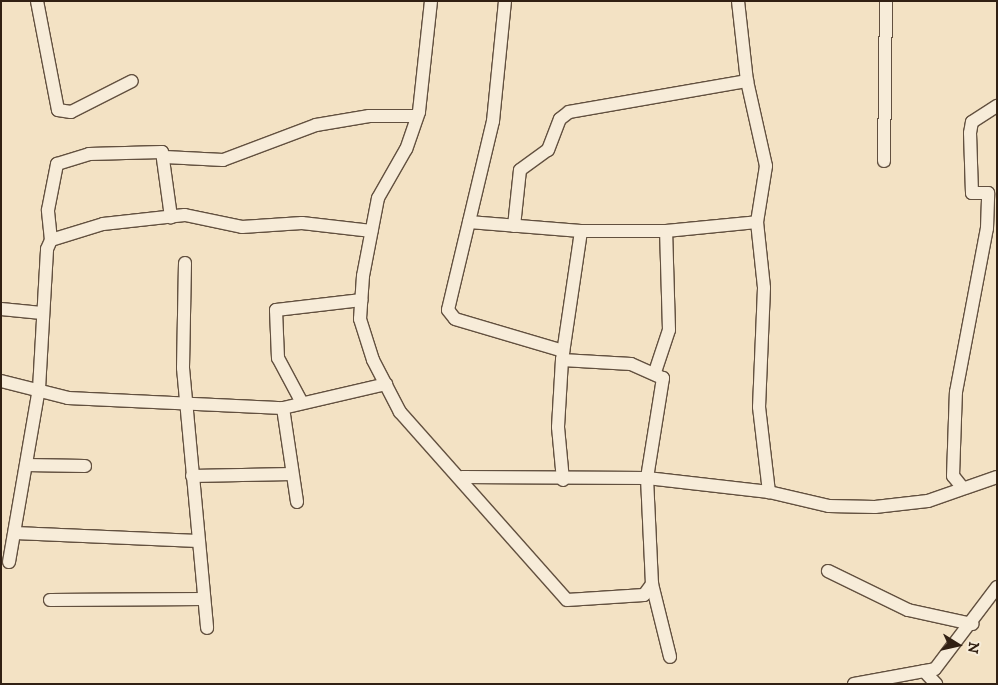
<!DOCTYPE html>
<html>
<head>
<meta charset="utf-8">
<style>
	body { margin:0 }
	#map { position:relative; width:998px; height:685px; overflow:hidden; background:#f3e2c4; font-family:"IM FELL DW Pica",serif }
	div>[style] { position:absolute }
	.roads { filter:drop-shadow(1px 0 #62503f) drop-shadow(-1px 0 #62503f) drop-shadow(0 1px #62503f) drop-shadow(0 -1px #62503f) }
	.minor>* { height:12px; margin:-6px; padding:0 6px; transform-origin:6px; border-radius:6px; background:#f7ecd9 }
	span { translate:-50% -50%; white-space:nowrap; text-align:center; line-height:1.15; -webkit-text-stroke:5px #f7ecd9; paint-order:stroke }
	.frame { position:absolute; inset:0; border:2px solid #312013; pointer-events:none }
	.north { position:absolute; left:933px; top:620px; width:50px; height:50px; -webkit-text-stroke:4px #f7ecd9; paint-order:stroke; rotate:100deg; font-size:14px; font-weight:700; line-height:20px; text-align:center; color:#312013 }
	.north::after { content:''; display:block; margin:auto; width:18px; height:22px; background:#312013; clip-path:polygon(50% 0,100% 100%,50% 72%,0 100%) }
</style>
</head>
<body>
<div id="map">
	<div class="roads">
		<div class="minor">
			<i style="left:37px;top:1px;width:111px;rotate:79.1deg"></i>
			<i style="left:58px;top:110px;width:13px;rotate:9deg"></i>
			<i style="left:71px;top:112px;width:68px;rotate:-26.9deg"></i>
			<i style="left:431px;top:1px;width:112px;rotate:96.2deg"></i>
			<i style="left:419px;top:112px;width:39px;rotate:109deg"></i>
			<i style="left:406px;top:149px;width:56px;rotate:119.7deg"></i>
			<i style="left:378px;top:198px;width:79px;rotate:100.9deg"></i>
			<i style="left:363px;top:276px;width:43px;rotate:94deg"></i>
			<i style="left:360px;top:319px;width:43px;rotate:72.4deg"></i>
			<i style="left:373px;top:360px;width:59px;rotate:62.6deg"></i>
			<i style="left:400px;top:412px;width:251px;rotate:48.4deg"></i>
			<i style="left:567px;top:600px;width:77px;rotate:-3.7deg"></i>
			<i style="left:644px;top:595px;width:14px;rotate:-54deg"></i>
			<i style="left:505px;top:1px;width:121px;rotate:95.7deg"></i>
			<i style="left:493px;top:121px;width:194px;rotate:103.4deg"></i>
			<i style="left:448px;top:310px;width:11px;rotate:52deg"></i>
			<i style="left:455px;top:319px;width:113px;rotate:16.5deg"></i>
			<i style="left:738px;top:1px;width:81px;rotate:83.6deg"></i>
			<i style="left:747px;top:81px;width:87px;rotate:77.4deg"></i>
			<i style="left:766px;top:166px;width:57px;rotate:99.1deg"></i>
			<i style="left:757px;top:222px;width:66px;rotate:83.9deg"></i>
			<i style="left:764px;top:288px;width:119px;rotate:92.4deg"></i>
			<i style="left:759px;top:407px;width:86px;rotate:83.3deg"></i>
			<i style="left:165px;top:157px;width:58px;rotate:3deg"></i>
			<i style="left:223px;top:160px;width:99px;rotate:-20.6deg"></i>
			<i style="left:316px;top:125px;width:54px;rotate:-9.6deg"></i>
			<i style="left:369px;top:116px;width:48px"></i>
			<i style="left:884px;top:161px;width:160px;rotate:-89.3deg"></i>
			<i style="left:469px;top:222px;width:112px;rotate:4.6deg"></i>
			<i style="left:581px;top:231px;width:85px"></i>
			<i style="left:666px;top:231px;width:91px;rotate:-5.6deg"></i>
			<i style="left:514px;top:226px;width:56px;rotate:-83.9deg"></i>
			<i style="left:520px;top:170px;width:34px;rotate:-36deg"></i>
			<i style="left:548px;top:150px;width:33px;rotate:-69deg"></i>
			<i style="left:560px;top:119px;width:11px;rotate:-38deg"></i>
			<i style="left:569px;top:112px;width:181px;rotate:-9.9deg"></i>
			<i style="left:51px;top:240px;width:54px;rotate:-17.1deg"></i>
			<i style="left:103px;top:224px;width:82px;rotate:-6.3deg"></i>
			<i style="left:185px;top:215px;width:58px;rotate:11.9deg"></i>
			<i style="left:242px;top:227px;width:60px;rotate:-3.8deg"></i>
			<i style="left:302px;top:223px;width:70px;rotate:6.5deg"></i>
			<i style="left:185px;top:263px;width:105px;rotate:91.1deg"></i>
			<i style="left:183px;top:368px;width:261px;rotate:84.7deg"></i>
			<i style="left:1px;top:309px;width:41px;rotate:5.6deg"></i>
			<i style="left:562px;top:360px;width:69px;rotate:3.3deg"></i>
			<i style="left:631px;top:364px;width:35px;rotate:24deg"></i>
			<i style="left:663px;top:378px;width:101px;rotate:99.1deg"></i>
			<i style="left:647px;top:478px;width:106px;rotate:87.3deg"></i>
			<i style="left:652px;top:584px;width:75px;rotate:76.1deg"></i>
			<i style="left:655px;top:372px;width:44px;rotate:-71.6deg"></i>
			<i style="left:669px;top:330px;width:99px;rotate:-91.7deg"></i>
			<i style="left:1px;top:381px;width:69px;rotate:14.2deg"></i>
			<i style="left:68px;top:398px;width:215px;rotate:2.7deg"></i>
			<i style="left:283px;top:408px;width:106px;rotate:-13.1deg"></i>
			<i style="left:301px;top:401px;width:49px;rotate:-118.1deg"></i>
			<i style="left:278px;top:358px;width:48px;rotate:-92.4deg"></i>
			<i style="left:276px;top:310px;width:86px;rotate:-6.7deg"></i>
			<i style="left:283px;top:408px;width:95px;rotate:81.5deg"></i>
			<i style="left:26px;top:465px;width:59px;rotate:1deg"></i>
			<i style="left:192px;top:476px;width:100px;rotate:-1.1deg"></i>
			<i style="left:462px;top:477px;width:185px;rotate:0.3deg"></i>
			<i style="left:647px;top:478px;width:123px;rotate:6.5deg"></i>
			<i style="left:769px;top:492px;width:62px;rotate:13.1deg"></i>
			<i style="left:829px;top:506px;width:46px;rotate:1.2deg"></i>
			<i style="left:875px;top:507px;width:53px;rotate:-6.5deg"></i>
			<i style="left:928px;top:501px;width:73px;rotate:-19.2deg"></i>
			<i style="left:563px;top:480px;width:53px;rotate:-95.4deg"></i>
			<i style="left:558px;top:427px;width:67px;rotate:-86.6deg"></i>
			<i style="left:562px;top:360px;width:130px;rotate:-81.6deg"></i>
			<i style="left:962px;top:487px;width:14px;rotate:-129deg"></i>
			<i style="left:953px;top:476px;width:84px;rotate:-88deg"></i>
			<i style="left:956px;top:392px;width:167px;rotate:-79.3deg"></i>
			<i style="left:987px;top:228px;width:35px;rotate:-88deg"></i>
			<i style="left:988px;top:193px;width:16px;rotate:180deg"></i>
			<i style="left:972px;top:193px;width:60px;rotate:-91.9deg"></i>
			<i style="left:970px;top:133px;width:11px;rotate:-80deg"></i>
			<i style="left:972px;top:122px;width:30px;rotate:-33deg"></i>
			<i style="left:15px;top:533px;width:183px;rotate:2.5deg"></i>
			<i style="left:9px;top:562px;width:176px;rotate:-80.2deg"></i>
			<i style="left:39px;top:389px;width:140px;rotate:-86.7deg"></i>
			<i style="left:47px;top:249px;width:10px;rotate:-66deg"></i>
			<i style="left:51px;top:240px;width:30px;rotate:-96deg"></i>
			<i style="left:48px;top:210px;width:47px;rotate:-78.9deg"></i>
			<i style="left:57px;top:164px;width:34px;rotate:-17deg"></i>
			<i style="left:89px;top:154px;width:73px;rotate:-1.6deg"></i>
			<i style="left:162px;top:152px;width:66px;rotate:82.1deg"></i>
			<i style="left:828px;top:571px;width:89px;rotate:26deg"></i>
			<i style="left:908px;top:610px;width:66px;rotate:12.3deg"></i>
			<i style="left:50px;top:600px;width:154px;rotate:-0.4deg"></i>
			<i style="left:924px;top:671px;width:18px;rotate:47deg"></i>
			<i style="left:854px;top:684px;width:82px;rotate:-10.5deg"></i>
			<i style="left:935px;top:669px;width:103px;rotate:-52.9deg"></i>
		</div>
	</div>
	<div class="frame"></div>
	<div class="north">N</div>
</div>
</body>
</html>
